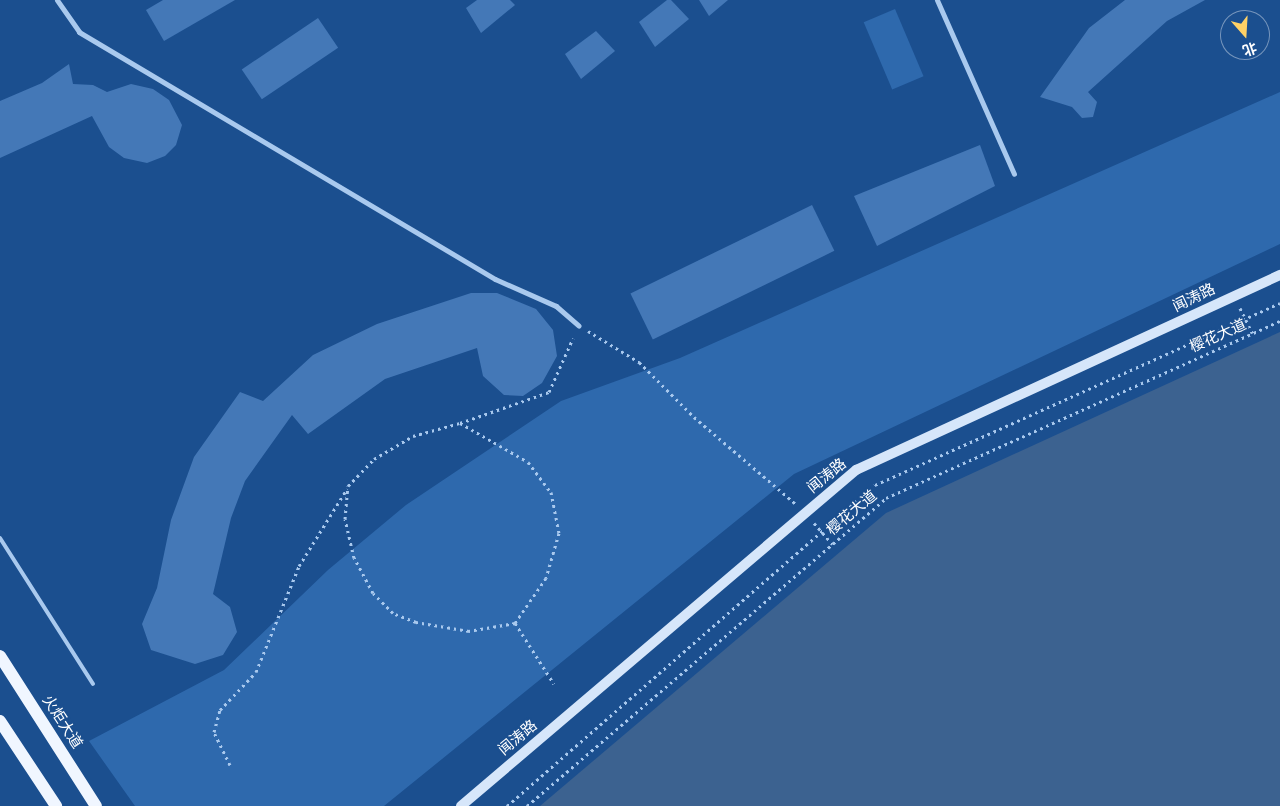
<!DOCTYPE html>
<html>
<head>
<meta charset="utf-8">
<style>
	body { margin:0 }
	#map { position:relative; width:1280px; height:806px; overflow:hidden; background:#1b4f8f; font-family:"Fira Sans","Noto Sans SC",sans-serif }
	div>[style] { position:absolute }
	.green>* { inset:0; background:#2e69ad; transform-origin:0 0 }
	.water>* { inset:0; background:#3c6290 }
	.building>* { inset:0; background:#4478b7; transform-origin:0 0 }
	.path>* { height:3px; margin-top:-1.5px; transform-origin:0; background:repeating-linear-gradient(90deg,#a9c9ee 0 2.5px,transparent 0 6.5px) }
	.lane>* { height:4px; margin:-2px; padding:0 2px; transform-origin:2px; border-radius:2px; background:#a9c9ee }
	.street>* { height:5px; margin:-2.5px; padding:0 2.5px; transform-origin:2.5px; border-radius:2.5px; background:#a9c9ee }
	.secondary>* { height:10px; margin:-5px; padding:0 5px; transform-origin:5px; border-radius:5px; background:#d6e6fa }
	.primary>* { height:12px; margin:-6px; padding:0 6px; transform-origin:6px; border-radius:6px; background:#f0f6ff }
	span { translate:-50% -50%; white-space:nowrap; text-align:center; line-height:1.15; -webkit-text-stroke:4px #1b4f8f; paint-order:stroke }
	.street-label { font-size:15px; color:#fff }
	.north { position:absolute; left:1220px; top:10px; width:50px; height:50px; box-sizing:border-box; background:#1b4f8f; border:1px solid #7695bc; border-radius:50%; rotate:161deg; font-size:14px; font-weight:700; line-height:20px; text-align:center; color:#fff }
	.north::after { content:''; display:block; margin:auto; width:18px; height:22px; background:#ffd166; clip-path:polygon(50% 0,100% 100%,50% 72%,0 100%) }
</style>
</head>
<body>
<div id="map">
	<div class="green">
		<i style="left:895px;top:9px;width:73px;height:34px;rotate:67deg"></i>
		<i style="clip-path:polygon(1280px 92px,1280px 244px,794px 474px,384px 806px,135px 806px,89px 741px,224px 670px,328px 570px,406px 505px,561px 401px,680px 358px)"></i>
	</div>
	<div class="water">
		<i style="clip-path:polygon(1280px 332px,1280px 806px,540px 806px,886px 513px)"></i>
	</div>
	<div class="building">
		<i style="clip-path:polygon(163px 0,235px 0,164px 41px,146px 10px)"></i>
		<i style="clip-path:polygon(477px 0,510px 0,515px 5px,481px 33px,466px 8px)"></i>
		<i style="clip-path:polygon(667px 0,671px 0,689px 19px,655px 47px,639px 22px)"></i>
		<i style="clip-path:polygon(699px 0,728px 0,709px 16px)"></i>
		<i style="clip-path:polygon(1125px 0,1205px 0,1167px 21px,1088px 92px,1097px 102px,1093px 117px,1082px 118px,1072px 107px,1040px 97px,1089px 28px)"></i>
		<i style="left:318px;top:18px;width:36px;height:92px;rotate:56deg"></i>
		<i style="clip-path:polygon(596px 31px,615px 51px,581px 79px,565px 54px)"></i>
		<i style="clip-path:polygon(69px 64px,73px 84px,93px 85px,107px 92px,131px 84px,153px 89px,169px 100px,182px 125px,176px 145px,165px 156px,147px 163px,124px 158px,109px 147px,92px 116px,0 158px,0 101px,42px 83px)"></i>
		<i style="clip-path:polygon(980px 145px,995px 186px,877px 246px,854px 196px)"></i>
		<i style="left:812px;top:205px;width:51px;height:202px;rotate:64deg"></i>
		<i style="clip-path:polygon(471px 293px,497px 293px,536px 309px,553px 330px,557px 356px,542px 383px,523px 396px,504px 395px,483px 376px,477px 348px,385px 379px,308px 434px,292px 415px,245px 481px,231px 518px,213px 594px,230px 607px,237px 632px,223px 655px,195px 664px,151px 650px,142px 624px,157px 588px,171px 520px,194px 457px,240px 392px,263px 401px,313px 355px,377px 324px)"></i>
	</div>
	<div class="path">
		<i style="left:1240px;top:308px;width:28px;rotate:64deg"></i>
		<i style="left:588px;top:331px;width:60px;rotate:31.3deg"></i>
		<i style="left:639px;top:362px;width:78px;rotate:45deg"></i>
		<i style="left:694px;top:417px;width:134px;rotate:40.5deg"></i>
		<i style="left:460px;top:423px;width:94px;rotate:-19.2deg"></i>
		<i style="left:549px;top:392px;width:59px;rotate:-66deg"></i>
		<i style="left:814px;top:523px;width:28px;rotate:49deg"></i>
		<i style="left:515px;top:623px;width:47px;rotate:170.1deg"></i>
		<i style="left:469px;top:631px;width:54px;rotate:-170.4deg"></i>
		<i style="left:416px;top:622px;width:25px;rotate:-159deg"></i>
		<i style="left:393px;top:613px;width:28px;rotate:-135deg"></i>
		<i style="left:373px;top:593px;width:40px;rotate:-118deg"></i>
		<i style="left:354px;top:558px;width:40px;rotate:-103deg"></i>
		<i style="left:345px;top:519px;width:33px;rotate:-85deg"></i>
		<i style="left:348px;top:486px;width:37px;rotate:-46deg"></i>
		<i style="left:374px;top:459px;width:45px;rotate:-30.5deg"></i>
		<i style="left:413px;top:436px;width:49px;rotate:-15.5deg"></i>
		<i style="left:460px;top:423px;width:78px;rotate:29.8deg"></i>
		<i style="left:528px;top:462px;width:38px;rotate:53deg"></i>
		<i style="left:551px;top:492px;width:42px;rotate:79deg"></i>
		<i style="left:559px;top:533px;width:47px;rotate:106.1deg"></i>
		<i style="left:546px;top:578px;width:55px;rotate:124.6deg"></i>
		<i style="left:515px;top:623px;width:72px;rotate:57.4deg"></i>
		<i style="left:230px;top:765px;width:37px;rotate:-116deg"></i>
		<i style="left:214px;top:732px;width:23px;rotate:-75deg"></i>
		<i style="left:220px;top:710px;width:52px;rotate:-46.5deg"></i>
		<i style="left:256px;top:672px;width:114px;rotate:-67.9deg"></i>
		<i style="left:299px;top:566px;width:91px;rotate:-58.1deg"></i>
		<i style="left:507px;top:806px;width:488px;rotate:-41.1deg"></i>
		<i style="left:875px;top:485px;width:444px;rotate:-24.2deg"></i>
		<i style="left:527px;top:806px;width:473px;rotate:-40.6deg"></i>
		<i style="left:886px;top:498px;width:432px;rotate:-24.2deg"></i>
	</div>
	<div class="lane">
		<i style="left:0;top:538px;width:173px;rotate:57.5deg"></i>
	</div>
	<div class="street">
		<i style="left:57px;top:0;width:39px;rotate:55deg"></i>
		<i style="left:79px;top:32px;width:484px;rotate:30.7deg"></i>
		<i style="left:495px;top:279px;width:67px;rotate:23.9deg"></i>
		<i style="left:556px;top:306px;width:30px;rotate:41deg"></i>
		<i style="left:937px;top:0;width:190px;rotate:66.1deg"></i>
	</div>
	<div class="secondary">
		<i style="left:461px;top:806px;width:519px;rotate:-40.39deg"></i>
		<i style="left:856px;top:470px;width:467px;rotate:-24.7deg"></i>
	</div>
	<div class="primary">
		<i style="left:0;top:656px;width:178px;rotate:57.4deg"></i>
		<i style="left:0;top:721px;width:102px;rotate:56.6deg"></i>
	</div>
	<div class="street-label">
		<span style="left:1194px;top:298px;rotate:-26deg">闻涛路</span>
		<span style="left:1218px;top:336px;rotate:-24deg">樱花大道</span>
		<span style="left:827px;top:476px;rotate:-39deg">闻涛路</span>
		<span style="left:852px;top:513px;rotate:-40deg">樱花大道</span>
		<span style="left:62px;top:722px;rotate:57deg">火炬大道</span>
		<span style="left:518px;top:738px;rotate:-40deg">闻涛路</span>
	</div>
	<div class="north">北</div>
</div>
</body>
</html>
